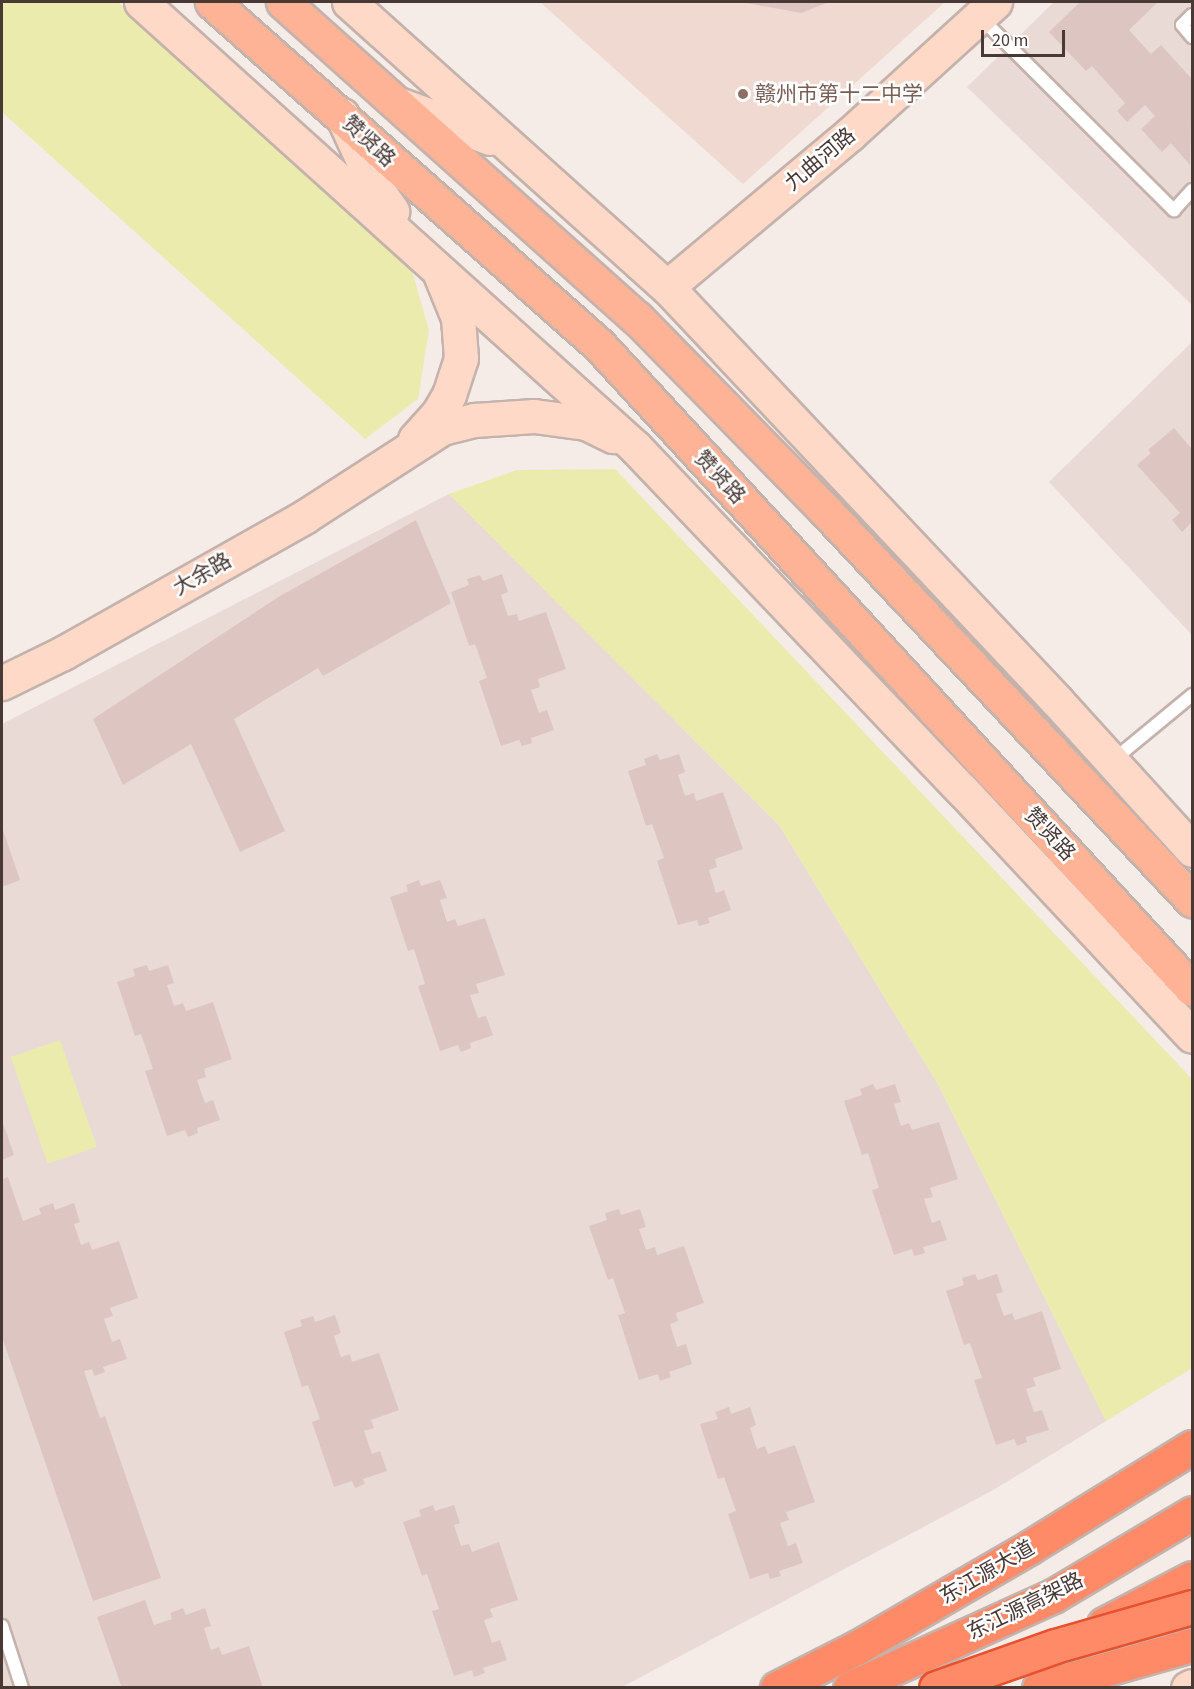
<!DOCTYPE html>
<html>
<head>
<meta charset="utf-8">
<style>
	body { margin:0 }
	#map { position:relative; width:1194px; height:1689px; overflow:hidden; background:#f5ebe7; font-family:"Source Sans 3","Noto Sans SC",sans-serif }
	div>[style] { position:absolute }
	.residential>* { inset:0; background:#e9dad5 }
	.education>* { inset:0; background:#efd9d0 }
	.green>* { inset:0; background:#ebebad; transform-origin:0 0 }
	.building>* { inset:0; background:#ddc6c2 }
	.roads { filter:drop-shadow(2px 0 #c4b2ac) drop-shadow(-2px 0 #c4b2ac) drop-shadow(0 2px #c4b2ac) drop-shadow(0 -2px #c4b2ac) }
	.lane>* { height:12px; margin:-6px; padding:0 6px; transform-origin:6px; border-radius:6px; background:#fff }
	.secondary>* { height:33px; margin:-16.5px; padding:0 16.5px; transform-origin:16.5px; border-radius:16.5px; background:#ffd9c7 }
	.primary>* { height:33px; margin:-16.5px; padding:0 16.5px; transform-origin:16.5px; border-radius:16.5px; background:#ffb396 }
	.highway>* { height:33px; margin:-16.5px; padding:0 16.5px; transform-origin:16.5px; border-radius:16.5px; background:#ff8a68 }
	.bridges { filter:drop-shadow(2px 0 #e7522e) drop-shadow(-2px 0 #e7522e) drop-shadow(0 2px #e7522e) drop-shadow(0 -2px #e7522e) }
	.highway-bridge>* { height:33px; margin:-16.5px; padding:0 16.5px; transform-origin:16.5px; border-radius:16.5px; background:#ff8a68 }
	.dots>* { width:16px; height:16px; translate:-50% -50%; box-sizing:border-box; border:3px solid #fff; border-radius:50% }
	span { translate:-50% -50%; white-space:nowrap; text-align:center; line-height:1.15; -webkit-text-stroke:5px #fff; paint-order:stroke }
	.education-label { font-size:21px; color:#785e54 }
	.left { translate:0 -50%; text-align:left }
	.street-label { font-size:21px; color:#483935 }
	.frame { position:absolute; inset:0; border:3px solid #483935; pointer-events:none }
	.scale { position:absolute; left:981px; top:30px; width:84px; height:27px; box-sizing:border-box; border:3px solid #483935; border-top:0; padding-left:8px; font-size:18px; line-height:21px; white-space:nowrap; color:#483935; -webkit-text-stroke:4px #fff; paint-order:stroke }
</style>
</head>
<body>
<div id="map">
	<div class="residential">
		<i style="clip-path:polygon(1054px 2px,1192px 2px,1192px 305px,967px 87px)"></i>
		<i style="clip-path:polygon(1192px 342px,1192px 635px,1049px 482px)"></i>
		<i style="clip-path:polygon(449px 494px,779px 825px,939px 1086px,1106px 1421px,995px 1489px,622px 1687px,2px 1688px,2px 724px)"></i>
	</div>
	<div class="education">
		<i style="clip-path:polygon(540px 2px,945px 2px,743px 184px)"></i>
	</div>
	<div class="green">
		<i style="clip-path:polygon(2px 2px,118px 2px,410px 264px,429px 330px,418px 399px,365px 439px,2px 112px)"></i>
		<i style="clip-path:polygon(615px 469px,1192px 1079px,1192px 1368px,1106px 1421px,939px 1086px,779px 825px,449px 494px,517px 470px)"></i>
		<i style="left:60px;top:1040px;width:113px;height:52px;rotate:71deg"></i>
	</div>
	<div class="building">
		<i style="clip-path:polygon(741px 2px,829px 2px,801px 13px)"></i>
		<i style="clip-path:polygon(1080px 2px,1158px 2px,1129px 30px,1151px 54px,1161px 45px,1192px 79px,1190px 165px,1171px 143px,1162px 152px,1141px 129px,1155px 116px,1145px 105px,1127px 122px,1117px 111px,1125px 103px,1092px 66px,1086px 71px,1049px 32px)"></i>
		<i style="clip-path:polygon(1174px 428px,1192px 449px,1192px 522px,1182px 532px,1172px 520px,1180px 513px,1137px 465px,1151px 453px,1148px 450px)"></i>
		<i style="clip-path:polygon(416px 520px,451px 603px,323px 676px,318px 668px,234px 719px,285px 831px,240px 852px,191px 744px,123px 785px,93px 719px,280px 596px)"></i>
		<i style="clip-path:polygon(502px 574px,508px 592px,501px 595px,508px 616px,517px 614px,519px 621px,546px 612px,566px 669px,538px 679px,540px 687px,531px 690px,539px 713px,547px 710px,554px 730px,531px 738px,532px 743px,522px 746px,519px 740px,501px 746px,479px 681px,487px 678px,475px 644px,469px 646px,451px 592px,469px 585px,467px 579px,480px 575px,483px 581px)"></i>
		<i style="clip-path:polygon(657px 754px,660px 760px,679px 754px,685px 772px,678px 775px,685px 796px,694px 793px,696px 801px,723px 792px,743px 849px,715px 859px,717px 867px,709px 870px,716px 893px,724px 890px,731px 910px,708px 918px,710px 923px,699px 926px,697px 920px,678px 925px,657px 861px,664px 858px,652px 824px,646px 826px,628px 771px,646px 765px,644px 759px)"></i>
		<i style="clip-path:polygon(2px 827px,20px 880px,2px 887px)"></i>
		<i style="clip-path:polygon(419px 880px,421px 886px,440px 880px,447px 898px,440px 900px,447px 922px,455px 919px,458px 926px,485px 918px,505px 975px,476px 984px,479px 993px,470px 995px,478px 1018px,486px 1016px,493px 1035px,470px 1043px,471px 1048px,461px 1052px,458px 1045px,440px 1051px,418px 986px,425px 984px,414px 949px,408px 951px,390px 897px,408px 891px,406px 885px)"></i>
		<i style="clip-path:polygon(147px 965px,149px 971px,168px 965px,174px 983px,167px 985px,174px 1006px,183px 1003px,186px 1011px,213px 1002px,232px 1059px,204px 1069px,206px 1077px,197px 1080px,205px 1103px,213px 1100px,220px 1120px,197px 1128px,198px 1133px,188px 1137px,185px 1130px,167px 1136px,145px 1071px,153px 1069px,141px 1034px,135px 1036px,117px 982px,135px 976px,133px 969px)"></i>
		<i style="clip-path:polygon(873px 1084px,876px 1090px,895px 1084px,901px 1102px,894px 1104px,901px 1126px,909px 1123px,912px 1130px,939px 1122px,958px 1179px,930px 1188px,933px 1197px,924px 1199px,932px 1223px,940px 1220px,947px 1240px,923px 1247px,925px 1253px,914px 1256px,912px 1249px,894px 1255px,872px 1190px,879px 1188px,868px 1153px,862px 1155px,844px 1101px,862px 1095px,860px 1089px)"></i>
		<i style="clip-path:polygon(2px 1120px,14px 1155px,2px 1160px)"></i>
		<i style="clip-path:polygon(8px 1177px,23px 1221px,41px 1214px,39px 1208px,53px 1203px,55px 1210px,74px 1203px,80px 1222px,74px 1224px,81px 1245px,89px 1242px,92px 1250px,119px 1241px,138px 1298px,110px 1308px,113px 1316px,104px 1319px,112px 1342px,120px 1339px,127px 1359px,103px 1367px,105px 1372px,94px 1376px,92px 1369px,84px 1371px,100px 1418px,105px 1416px,161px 1578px,93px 1601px,2px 1337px,2px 1179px)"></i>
		<i style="clip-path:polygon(619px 1209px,621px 1215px,640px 1209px,646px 1227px,639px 1229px,646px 1250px,655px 1247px,657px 1255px,684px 1246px,704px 1303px,676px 1313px,678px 1321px,670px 1324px,677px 1347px,686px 1344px,692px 1364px,669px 1372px,671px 1377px,660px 1381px,658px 1374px,639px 1380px,618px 1315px,625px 1313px,613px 1278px,608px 1280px,589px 1226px,607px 1220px,605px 1213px)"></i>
		<i style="clip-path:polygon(975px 1274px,978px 1280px,997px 1274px,1003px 1292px,996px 1294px,1004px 1316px,1012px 1313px,1015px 1320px,1042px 1311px,1061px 1369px,1033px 1378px,1036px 1386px,1026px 1389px,1034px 1412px,1042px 1410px,1049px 1430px,1026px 1437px,1027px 1442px,1017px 1446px,1014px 1439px,996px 1445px,974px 1380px,982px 1378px,970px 1343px,964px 1345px,946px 1291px,964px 1285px,962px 1278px)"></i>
		<i style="clip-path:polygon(335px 1315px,341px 1333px,334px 1336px,341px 1357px,350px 1354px,352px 1362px,379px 1353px,399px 1410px,371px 1420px,374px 1428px,364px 1431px,372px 1454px,380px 1451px,387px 1471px,363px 1479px,365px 1484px,355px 1488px,352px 1481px,334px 1487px,312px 1422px,320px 1419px,308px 1385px,302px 1387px,284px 1332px,302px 1326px,300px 1320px,313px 1316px,315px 1322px)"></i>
		<i style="clip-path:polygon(729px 1407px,731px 1414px,750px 1407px,756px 1425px,750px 1428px,757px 1449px,765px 1446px,768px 1454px,795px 1445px,815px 1502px,786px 1512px,789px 1520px,780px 1523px,788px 1546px,796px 1543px,803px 1563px,779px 1571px,781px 1576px,770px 1579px,768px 1573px,750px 1579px,728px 1514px,736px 1511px,724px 1477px,718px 1479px,700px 1424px,718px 1419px,715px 1412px)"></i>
		<i style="clip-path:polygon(433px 1505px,435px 1511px,454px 1505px,460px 1523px,454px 1525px,461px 1546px,469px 1544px,472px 1552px,499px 1542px,518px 1600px,490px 1609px,493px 1617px,484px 1620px,492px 1643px,500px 1640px,507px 1660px,483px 1668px,485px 1673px,474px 1677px,472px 1670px,454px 1676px,432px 1611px,439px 1609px,427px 1574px,422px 1576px,403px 1522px,421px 1516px,419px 1510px)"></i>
		<i style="clip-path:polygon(145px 1600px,154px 1625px,172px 1619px,170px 1613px,183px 1608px,186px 1615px,205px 1608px,211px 1626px,204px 1628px,211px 1650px,219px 1647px,222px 1655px,249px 1646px,263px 1688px,122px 1688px,97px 1617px)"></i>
	</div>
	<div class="roads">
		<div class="lane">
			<i style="left:1192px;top:15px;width:14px;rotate:135deg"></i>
			<i style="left:1182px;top:25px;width:16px;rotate:50deg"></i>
			<i style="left:980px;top:17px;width:274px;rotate:44.9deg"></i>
			<i style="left:1174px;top:210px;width:27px;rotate:-48deg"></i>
			<i style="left:1112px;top:761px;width:104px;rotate:-39.5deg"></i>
			<i style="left:2px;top:1626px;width:65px;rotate:72.1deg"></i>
		</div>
		<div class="secondary">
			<i style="left:141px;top:2px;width:665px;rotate:42.01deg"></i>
			<i style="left:635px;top:447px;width:475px;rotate:46.4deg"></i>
			<i style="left:963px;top:791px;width:335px;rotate:46.9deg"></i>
			<i style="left:349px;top:2px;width:427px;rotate:41.9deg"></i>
			<i style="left:667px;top:287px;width:569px;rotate:46.71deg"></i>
			<i style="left:1057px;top:701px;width:201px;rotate:47.8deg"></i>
			<i style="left:401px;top:105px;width:95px;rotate:20.3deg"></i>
			<i style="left:342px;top:115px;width:77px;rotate:65.4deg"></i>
			<i style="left:374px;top:185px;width:32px;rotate:55deg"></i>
			<i style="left:667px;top:287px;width:239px;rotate:-39.9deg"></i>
			<i style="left:850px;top:134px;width:196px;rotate:-42.3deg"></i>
			<i style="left:415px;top:439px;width:36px;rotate:-48deg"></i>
			<i style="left:439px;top:412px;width:20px;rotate:-60deg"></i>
			<i style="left:449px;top:395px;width:39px;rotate:-72deg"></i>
			<i style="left:461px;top:358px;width:40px;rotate:-94.3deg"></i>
			<i style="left:458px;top:318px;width:48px;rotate:-112.2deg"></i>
			<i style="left:2px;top:683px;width:68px;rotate:-26.2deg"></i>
			<i style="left:63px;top:653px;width:277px;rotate:-29.4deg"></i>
			<i style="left:304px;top:517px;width:164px;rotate:-32.8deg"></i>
			<i style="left:442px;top:428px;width:34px;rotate:-14deg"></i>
			<i style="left:475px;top:420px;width:59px;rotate:-3.9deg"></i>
			<i style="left:534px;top:416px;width:52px;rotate:7.7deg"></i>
			<i style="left:586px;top:423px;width:30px;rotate:26deg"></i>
			<i style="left:1188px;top:1688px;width:4px;rotate:-27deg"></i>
		</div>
		<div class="primary">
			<i style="left:212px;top:2px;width:517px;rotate:41.55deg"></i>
			<i style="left:599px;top:345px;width:875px;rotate:47.36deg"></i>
			<i style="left:283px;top:2px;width:475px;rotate:41.8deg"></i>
			<i style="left:637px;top:318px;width:269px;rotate:45.6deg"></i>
			<i style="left:825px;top:510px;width:536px;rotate:46.74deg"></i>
		</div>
		<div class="highway">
			<i style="left:1104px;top:1624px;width:99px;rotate:-27.6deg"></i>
			<i style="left:777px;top:1688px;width:89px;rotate:-26.9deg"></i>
			<i style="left:856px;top:1648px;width:201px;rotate:-30.1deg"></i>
			<i style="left:1030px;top:1547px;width:190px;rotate:-31.7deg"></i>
			<i style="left:850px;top:1688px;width:223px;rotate:-24.4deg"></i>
			<i style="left:1053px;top:1596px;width:162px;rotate:-30.8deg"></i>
			<i style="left:1039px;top:1688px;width:159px;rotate:-15.7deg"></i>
		</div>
	</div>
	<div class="bridges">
		<div class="highway-bridge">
			<i style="left:936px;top:1688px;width:126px;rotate:-19.4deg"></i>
			<i style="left:1055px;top:1646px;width:142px;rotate:-15.9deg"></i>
		</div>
	</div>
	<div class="dots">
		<i style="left:743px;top:94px;background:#8d6e63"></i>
	</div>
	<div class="education-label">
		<span class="left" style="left:755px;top:94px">赣州市第十二中学</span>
	</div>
	<div class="street-label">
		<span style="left:369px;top:141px;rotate:43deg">赞贤路</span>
		<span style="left:820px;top:159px;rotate:-40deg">九曲河路</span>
		<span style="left:720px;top:477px;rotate:47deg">赞贤路</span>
		<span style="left:202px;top:574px;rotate:-30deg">大余路</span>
		<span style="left:1050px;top:834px;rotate:47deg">赞贤路</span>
		<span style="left:987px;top:1572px;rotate:-30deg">东江源大道</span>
		<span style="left:1025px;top:1606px;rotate:-26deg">东江源高架路</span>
	</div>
	<div class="frame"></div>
	<div class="scale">20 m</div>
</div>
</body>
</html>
